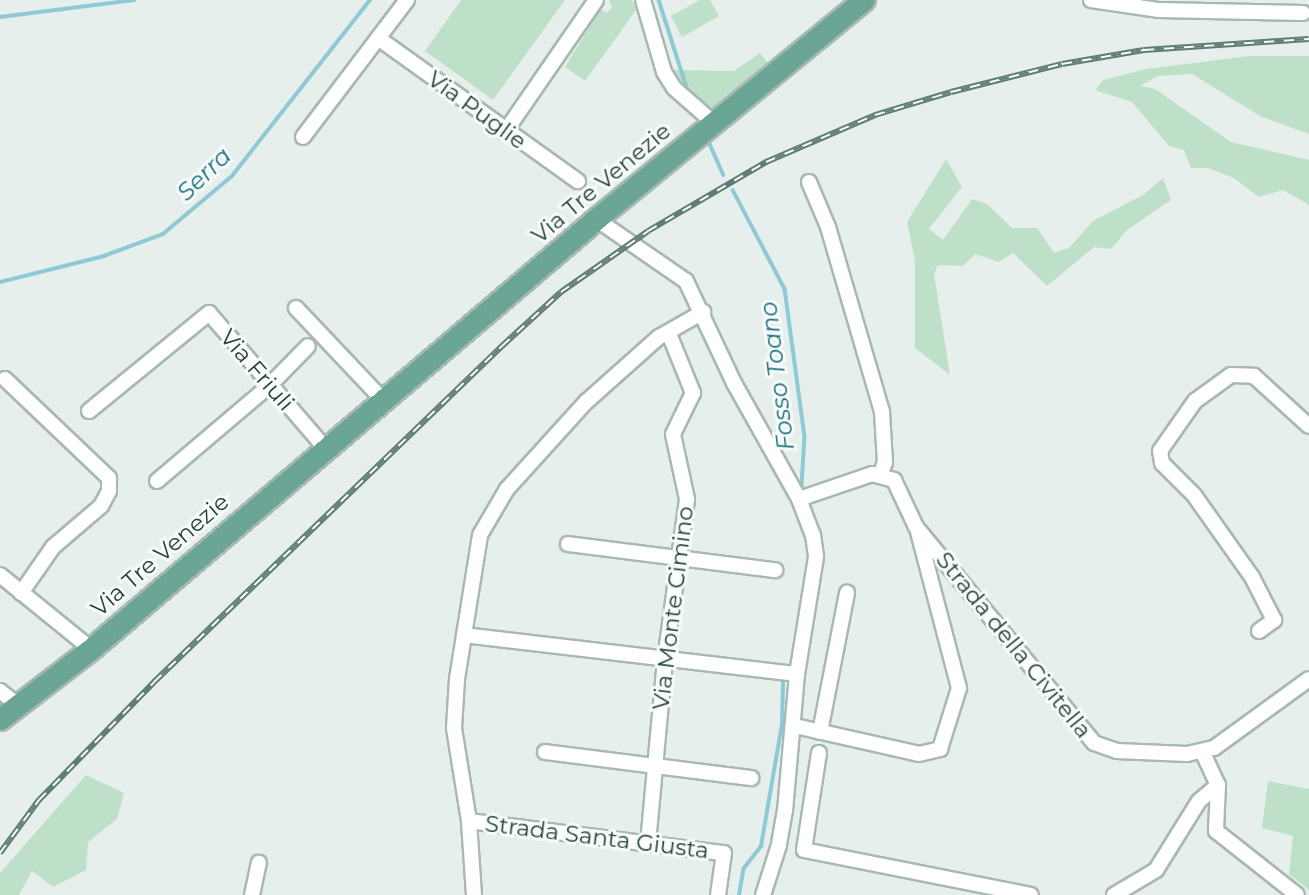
<!DOCTYPE html>
<html>
<head>
<meta charset="utf-8">
<style>
	body { margin:0 }
	#map { position:relative; width:1309px; height:895px; overflow:hidden; background:#e6efeb; font-family:Montserrat,sans-serif }
	div>[style] { position:absolute }
	.green>* { inset:0; background:#bfe0c8 }
	.stream>* { height:3.5px; margin:-1.75px; padding:0 1.75px; transform-origin:1.75px; border-radius:1.75px; background:#8ec9d4 }
	.roads { filter:drop-shadow(2px 0 #a8b8b2) drop-shadow(-2px 0 #a8b8b2) drop-shadow(0 2px #a8b8b2) drop-shadow(0 -2px #a8b8b2) }
	.street>* { height:14px; margin:-7px; padding:0 7px; transform-origin:7px; border-radius:7px; background:#fff }
	.primary>* { height:21px; margin:-10.5px; padding:0 10.5px; transform-origin:10.5px; border-radius:10.5px; background:#6aa596 }
	.rail>* { height:6px; margin-top:-3px; transform-origin:0; background:repeating-linear-gradient(90deg,#f7fbf9 0 10px,#5f7d75 0 20px); box-sizing:border-box; border-block:2px solid #5f7d75 }
	span { translate:-50% -50%; white-space:nowrap; text-align:center; line-height:1.15; -webkit-text-stroke:6px #f7fbf9; paint-order:stroke }
	.street-label { font-size:23px; color:#24423a }
	.water-label { font-size:24px; color:#1c6f80; font-style:italic }
</style>
</head>
<body>
<div id="map">
	<div class="green">
		<i style="clip-path:polygon(461px 0,565px 0,493px 100px,425px 51px)"></i>
		<i style="clip-path:polygon(609px 0,632px 0,636px 10px,585px 81px,565px 67px,600px 9px,607px 13px,612px 7px)"></i>
		<i style="clip-path:polygon(700px 0,710px 0,719px 16px,682px 37px,671px 16px)"></i>
		<i style="clip-path:polygon(760px 53px,770px 66px,715px 110px,678px 83px,672px 70px,734px 71px)"></i>
		<i style="clip-path:polygon(1249px 56px,1309px 56px,1309px 134px,1260px 116px,1192px 74px,1158px 76px,1140px 86px,1155px 89px,1231px 142px,1309px 160px,1309px 205px,1283px 190px,1259px 197px,1234px 178px,1208px 168px,1191px 168px,1184px 150px,1169px 146px,1132px 102px,1095px 90px,1103px 80px,1146px 69px)"></i>
		<i style="clip-path:polygon(946px 159px,962px 187px,929px 229px,943px 240px,972px 199px,987px 204px,1012px 228px,1037px 228px,1054px 253px,1069px 248px,1093px 221px,1143px 195px,1163px 178px,1171px 200px,1127px 230px,1111px 249px,1094px 247px,1047px 286px,1013px 253px,999px 262px,975px 254px,963px 266px,938px 265px,934px 274px,950px 375px,915px 348px,915px 261px,907px 222px)"></i>
		<i style="clip-path:polygon(86px 775px,124px 793px,117px 819px,88px 842px,86px 870px,53px 887px,32px 871px,19px 895px,0 895px,0 873px)"></i>
		<i style="clip-path:polygon(1268px 781px,1309px 789px,1309px 890px,1289px 874px,1293px 836px,1262px 828px)"></i>
	</div>
	<div class="stream">
		<i style="left:659px;top:0;width:92px;rotate:72.3deg"></i>
		<i style="left:0;top:17px;width:135px;rotate:-7.2deg"></i>
		<i style="left:709px;top:142px;width:36px;rotate:66deg"></i>
		<i style="left:733px;top:190px;width:112px;rotate:62.3deg"></i>
		<i style="left:785px;top:289px;width:148px;rotate:82.3deg"></i>
		<i style="left:805px;top:436px;width:51px;rotate:93.4deg"></i>
		<i style="left:0;top:282px;width:107px;rotate:-14deg"></i>
		<i style="left:104px;top:256px;width:63px;rotate:-20.4deg"></i>
		<i style="left:163px;top:234px;width:90px;rotate:-40deg"></i>
		<i style="left:232px;top:176px;width:224px;rotate:-51.9deg"></i>
		<i style="left:739px;top:895px;width:27px;rotate:-80deg"></i>
		<i style="left:744px;top:868px;width:28px;rotate:-52deg"></i>
		<i style="left:761px;top:846px;width:123px;rotate:-80.2deg"></i>
		<i style="left:782px;top:725px;width:42px;rotate:-88.6deg"></i>
	</div>
	<div class="roads">
		<div class="street">
			<i style="left:643px;top:0;width:75px;rotate:73.7deg"></i>
			<i style="left:664px;top:72px;width:19px;rotate:58deg"></i>
			<i style="left:674px;top:88px;width:53px;rotate:41.2deg"></i>
			<i style="left:1091px;top:0;width:69px;rotate:8.4deg"></i>
			<i style="left:1159px;top:10px;width:144px;rotate:1.2deg"></i>
			<i style="left:378px;top:38px;width:246px;rotate:35.6deg"></i>
			<i style="left:505px;top:132px;width:160px;rotate:-55.4deg"></i>
			<i style="left:303px;top:137px;width:172px;rotate:-52.8deg"></i>
			<i style="left:809px;top:182px;width:49px;rotate:67.1deg"></i>
			<i style="left:828px;top:227px;width:193px;rotate:73.7deg"></i>
			<i style="left:882px;top:412px;width:50px;rotate:86.6deg"></i>
			<i style="left:885px;top:462px;width:15px;rotate:110deg"></i>
			<i style="left:596px;top:219px;width:109px;rotate:34.6deg"></i>
			<i style="left:686px;top:281px;width:113px;rotate:64.8deg"></i>
			<i style="left:734px;top:383px;width:133px;rotate:60.7deg"></i>
			<i style="left:799px;top:499px;width:39px;rotate:69deg"></i>
			<i style="left:813px;top:535px;width:22px;rotate:82deg"></i>
			<i style="left:816px;top:557px;width:119px;rotate:99.2deg"></i>
			<i style="left:797px;top:674px;width:137px;rotate:95deg"></i>
			<i style="left:785px;top:810px;width:36px;rotate:100deg"></i>
			<i style="left:779px;top:845px;width:52px;rotate:107.7deg"></i>
			<i style="left:296px;top:308px;width:128px;rotate:46.6deg"></i>
			<i style="left:5px;top:379px;width:144px;rotate:43.6deg"></i>
			<i style="left:109px;top:478px;width:13px;rotate:90deg"></i>
			<i style="left:109px;top:491px;width:17px;rotate:118deg"></i>
			<i style="left:101px;top:506px;width:63px;rotate:139.5deg"></i>
			<i style="left:53px;top:547px;width:56px;rotate:124.8deg"></i>
			<i style="left:89px;top:411px;width:155px;rotate:-39.2deg"></i>
			<i style="left:209px;top:313px;width:178px;rotate:49.3deg"></i>
			<i style="left:157px;top:481px;width:148px;rotate:-40.3deg"></i>
			<i style="left:270px;top:385px;width:54px;rotate:-45.7deg"></i>
			<i style="left:799px;top:499px;width:77px;rotate:-18.9deg"></i>
			<i style="left:872px;top:474px;width:23px;rotate:15deg"></i>
			<i style="left:894px;top:480px;width:52px;rotate:64.9deg"></i>
			<i style="left:916px;top:527px;width:280px;rotate:50.5deg"></i>
			<i style="left:1094px;top:743px;width:24px;rotate:19deg"></i>
			<i style="left:1117px;top:751px;width:70px;rotate:2.5deg"></i>
			<i style="left:1187px;top:754px;width:28px;rotate:-13deg"></i>
			<i style="left:1214px;top:748px;width:117px;rotate:-36deg"></i>
			<i style="left:568px;top:544px;width:209px;rotate:7.2deg"></i>
			<i style="left:0;top:575px;width:117px;rotate:39.1deg"></i>
			<i style="left:1259px;top:631px;width:19px;rotate:-36deg"></i>
			<i style="left:1274px;top:620px;width:48px;rotate:-117.1deg"></i>
			<i style="left:1252px;top:577px;width:100px;rotate:-125.3deg"></i>
			<i style="left:1194px;top:495px;width:45px;rotate:-135deg"></i>
			<i style="left:1162px;top:463px;width:12px;rotate:-99deg"></i>
			<i style="left:1160px;top:451px;width:61px;rotate:-55deg"></i>
			<i style="left:1195px;top:401px;width:44px;rotate:-35.8deg"></i>
			<i style="left:1231px;top:375px;width:23px;rotate:2deg"></i>
			<i style="left:1254px;top:376px;width:74px;rotate:42.3deg"></i>
			<i style="left:464px;top:635px;width:335px;rotate:6.7deg"></i>
			<i style="left:0;top:691px;width:23px;rotate:38deg"></i>
			<i style="left:795px;top:726px;width:127px;rotate:12.7deg"></i>
			<i style="left:919px;top:754px;width:22px;rotate:-13deg"></i>
			<i style="left:940px;top:749px;width:64px;rotate:-72.7deg"></i>
			<i style="left:959px;top:688px;width:161px;rotate:-104.7deg"></i>
			<i style="left:820px;top:732px;width:142px;rotate:-79deg"></i>
			<i style="left:1202px;top:751px;width:38px;rotate:65deg"></i>
			<i style="left:1218px;top:785px;width:46px;rotate:92.5deg"></i>
			<i style="left:1216px;top:831px;width:103px;rotate:38.3deg"></i>
			<i style="left:545px;top:752px;width:208px;rotate:7.2deg"></i>
			<i style="left:819px;top:753px;width:98px;rotate:98.8deg"></i>
			<i style="left:804px;top:850px;width:231px;rotate:11.2deg"></i>
			<i style="left:469px;top:821px;width:257px;rotate:7.2deg"></i>
			<i style="left:724px;top:853px;width:42px;rotate:98.1deg"></i>
			<i style="left:648px;top:843px;width:184px;rotate:-84.7deg"></i>
			<i style="left:665px;top:660px;width:162px;rotate:-82.2deg"></i>
			<i style="left:687px;top:499px;width:66px;rotate:-102.2deg"></i>
			<i style="left:673px;top:434px;width:46px;rotate:-64deg"></i>
			<i style="left:693px;top:393px;width:64px;rotate:-112.1deg"></i>
			<i style="left:252px;top:895px;width:33px;rotate:-78deg"></i>
			<i style="left:474px;top:895px;width:74px;rotate:-93.9deg"></i>
			<i style="left:469px;top:821px;width:94px;rotate:-99.2deg"></i>
			<i style="left:454px;top:728px;width:49px;rotate:-86.5deg"></i>
			<i style="left:457px;top:679px;width:146px;rotate:-80.9deg"></i>
			<i style="left:480px;top:535px;width:53px;rotate:-59.6deg"></i>
			<i style="left:507px;top:489px;width:118px;rotate:-47.8deg"></i>
			<i style="left:586px;top:402px;width:98px;rotate:-41.7deg"></i>
			<i style="left:659px;top:337px;width:51px;rotate:-29.6deg"></i>
			<i style="left:1114px;top:895px;width:49px;rotate:-30.8deg"></i>
			<i style="left:1156px;top:870px;width:81px;rotate:-58.1deg"></i>
			<i style="left:1199px;top:801px;width:25px;rotate:-40deg"></i>
		</div>
		<div class="primary">
			<i style="left:0;top:719px;width:115px;rotate:-37.6deg"></i>
			<i style="left:91px;top:649px;width:663px;rotate:-40.41deg"></i>
			<i style="left:596px;top:219px;width:346px;rotate:-39.3deg"></i>
		</div>
	</div>
	<div class="rail">
		<i style="left:0;top:853px;width:66px;rotate:-53.7deg"></i>
		<i style="left:39px;top:800px;width:165px;rotate:-45.7deg"></i>
		<i style="left:154px;top:682px;width:484px;rotate:-44deg"></i>
		<i style="left:502px;top:346px;width:80px;rotate:-42.5deg"></i>
		<i style="left:561px;top:292px;width:106px;rotate:-35deg"></i>
		<i style="left:648px;top:231px;width:137px;rotate:-30.3deg"></i>
		<i style="left:766px;top:162px;width:119px;rotate:-23.3deg"></i>
		<i style="left:875px;top:115px;width:79px;rotate:-16.8deg"></i>
		<i style="left:951px;top:92px;width:114px;rotate:-14.2deg"></i>
		<i style="left:1062px;top:64px;width:83px;rotate:-9.7deg"></i>
		<i style="left:1144px;top:50px;width:165px;rotate:-3.8deg"></i>
	</div>
	<div class="street-label">
		<span style="left:477px;top:110px;rotate:36deg">Via Puglie</span>
		<span style="left:601px;top:183px;rotate:-40deg">Via Tre Venezie</span>
		<span style="left:257px;top:370px;rotate:49deg">Via Friuli</span>
		<span style="left:160px;top:555px;rotate:-41deg">Via Tre Venezie</span>
		<span style="left:673px;top:608px;rotate:-83deg">Via Monte Cimino</span>
		<span style="left:1014px;top:645px;rotate:51deg">Strada della Civitella</span>
		<span style="left:597px;top:837px;rotate:7deg">Strada Santa Giusta</span>
	</div>
	<div class="water-label">
		<span style="left:204px;top:174px;rotate:-44deg">Serra</span>
		<span style="left:777px;top:376px;rotate:-97deg">Fosso Toano</span>
	</div>
</div>
</body>
</html>
